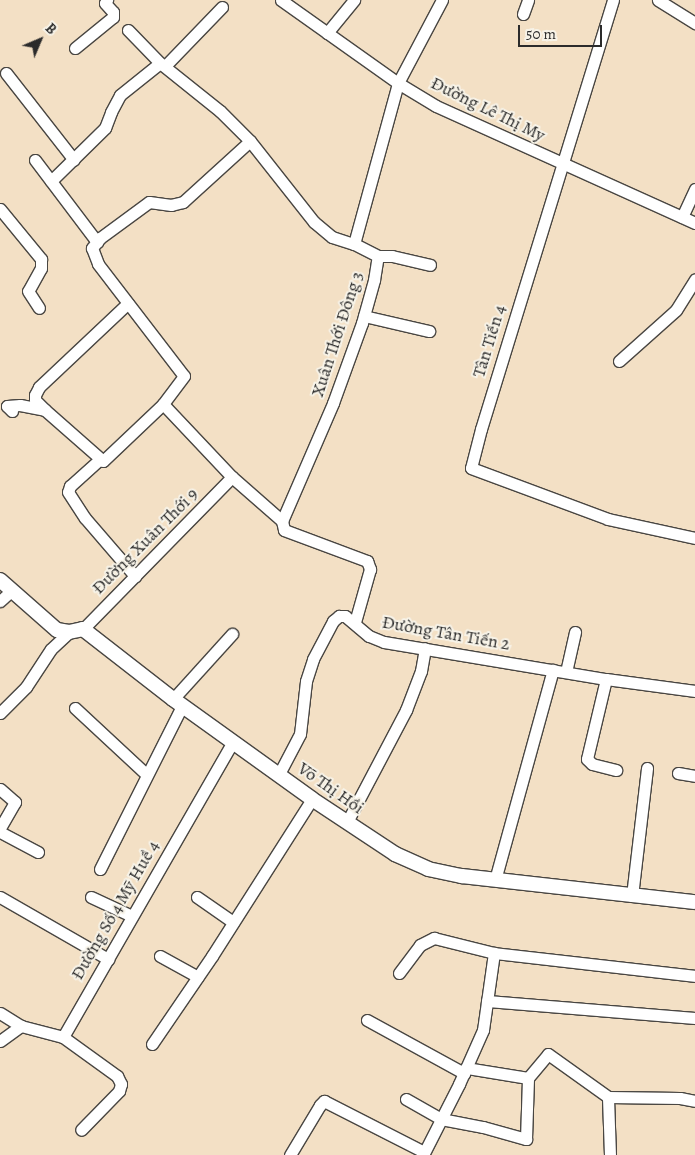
<!DOCTYPE html>
<html>
<head>
<meta charset="utf-8">
<style>
	body { margin:0 }
	#map { position:relative; width:695px; height:1155px; overflow:hidden; background:#f3e0c5; font-family:Alegreya,serif }
	div>[style] { position:absolute }
	.roads { filter:drop-shadow(1px 0 #494642) drop-shadow(-1px 0 #494642) drop-shadow(0 1px #494642) drop-shadow(0 -1px #494642) }
	.minor>* { height:11px; margin:-5.5px; padding:0 5.5px; transform-origin:5.5px; border-radius:5.5px; background:#fff }
	.tertiary>* { height:14px; margin:-7px; padding:0 7px; transform-origin:7px; border-radius:7px; background:#fff }
	span { translate:-50% -50%; white-space:nowrap; text-align:center; line-height:1.15; -webkit-text-stroke:4px #f7f3e8; paint-order:stroke }
	.street-label { font-size:18px; color:#2b2b2b }
	.north { position:absolute; left:15px; top:15px; width:50px; height:50px; -webkit-text-stroke:4px #f7f3e8; paint-order:stroke; rotate:45deg; font-size:14px; font-weight:700; line-height:20px; text-align:center; color:#2b2b2b }
	.north::after { content:''; display:block; margin:auto; width:18px; height:22px; background:#2b2b2b; clip-path:polygon(50% 0,100% 100%,50% 72%,0 100%) }
	.scale { position:absolute; left:518px; top:25px; width:84px; height:22px; box-sizing:border-box; border:2px solid #2b2b2b; border-top:0; padding-left:6px; font-size:15px; line-height:18px; white-space:nowrap; color:#2b2b2b; -webkit-text-stroke:4px #f7f3e8; paint-order:stroke }
</style>
</head>
<body>
<div id="map">
	<div class="roads">
		<div class="minor">
			<i style="left:281px;top:0;width:143px;rotate:35.4deg"></i>
			<i style="left:398px;top:83px;width:44px;rotate:31.2deg"></i>
			<i style="left:436px;top:106px;width:284px;rotate:24.3deg"></i>
			<i style="left:613px;top:0;width:449px;rotate:107.1deg"></i>
			<i style="left:481px;top:429px;width:40px;rotate:104.4deg"></i>
			<i style="left:471px;top:468px;width:146px;rotate:20.4deg"></i>
			<i style="left:608px;top:519px;width:89px;rotate:12.3deg"></i>
			<i style="left:658px;top:0;width:44px;rotate:31.9deg"></i>
			<i style="left:523px;top:14px;width:15px;rotate:-70deg"></i>
			<i style="left:128px;top:30px;width:46px;rotate:45.9deg"></i>
			<i style="left:160px;top:63px;width:77px;rotate:38.7deg"></i>
			<i style="left:220px;top:111px;width:42px;rotate:45deg"></i>
			<i style="left:250px;top:141px;width:103px;rotate:51.7deg"></i>
			<i style="left:314px;top:222px;width:23px;rotate:40deg"></i>
			<i style="left:332px;top:237px;width:23px;rotate:18deg"></i>
			<i style="left:327px;top:33px;width:43px;rotate:-50.7deg"></i>
			<i style="left:75px;top:48px;width:49px;rotate:-39.2deg"></i>
			<i style="left:113px;top:17px;width:5px;rotate:-90deg"></i>
			<i style="left:113px;top:12px;width:12px;rotate:-132deg"></i>
			<i style="left:105px;top:3px;width:4px;rotate:-56deg"></i>
			<i style="left:165px;top:66px;width:82px;rotate:-46deg"></i>
			<i style="left:6px;top:73px;width:110px;rotate:52deg"></i>
			<i style="left:250px;top:141px;width:91px;rotate:137.7deg"></i>
			<i style="left:183px;top:202px;width:12px;rotate:166deg"></i>
			<i style="left:171px;top:205px;width:22px;rotate:-172deg"></i>
			<i style="left:149px;top:202px;width:61px;rotate:143.7deg"></i>
			<i style="left:100px;top:238px;width:13px;rotate:129deg"></i>
			<i style="left:92px;top:248px;width:17px;rotate:69deg"></i>
			<i style="left:98px;top:264px;width:141px;rotate:52.5deg"></i>
			<i style="left:184px;top:376px;width:35px;rotate:127deg"></i>
			<i style="left:163px;top:404px;width:100px;rotate:46.6deg"></i>
			<i style="left:232px;top:477px;width:67px;rotate:41.3deg"></i>
			<i style="left:282px;top:521px;width:9px;rotate:77deg"></i>
			<i style="left:284px;top:530px;width:89px;rotate:20.5deg"></i>
			<i style="left:367px;top:561px;width:9px;rotate:69deg"></i>
			<i style="left:370px;top:569px;width:55px;rotate:105.8deg"></i>
			<i style="left:35px;top:160px;width:103px;rotate:52.9deg"></i>
			<i style="left:51px;top:181px;width:76px;rotate:-44.5deg"></i>
			<i style="left:105px;top:128px;width:17px;rotate:-69deg"></i>
			<i style="left:111px;top:112px;width:19px;rotate:-62deg"></i>
			<i style="left:120px;top:95px;width:51px;rotate:-38.7deg"></i>
			<i style="left:0;top:209px;width:65px;rotate:50.6deg"></i>
			<i style="left:41px;top:259px;width:9px;rotate:90deg"></i>
			<i style="left:41px;top:268px;width:26px;rotate:119deg"></i>
			<i style="left:28px;top:291px;width:20px;rotate:57deg"></i>
			<i style="left:682px;top:217px;width:31px;rotate:-65deg"></i>
			<i style="left:378px;top:256px;width:14px"></i>
			<i style="left:392px;top:256px;width:39px;rotate:13deg"></i>
			<i style="left:364px;top:316px;width:67px;rotate:13deg"></i>
			<i style="left:619px;top:361px;width:76px;rotate:-41.8deg"></i>
			<i style="left:676px;top:310px;width:36px;rotate:-58deg"></i>
			<i style="left:45px;top:410px;width:14px;rotate:-135deg"></i>
			<i style="left:35px;top:400px;width:5px;rotate:-90deg"></i>
			<i style="left:35px;top:395px;width:9px;rotate:-63deg"></i>
			<i style="left:39px;top:387px;width:122px;rotate:-43.3deg"></i>
			<i style="left:12px;top:411px;width:7px;rotate:-135deg"></i>
			<i style="left:7px;top:406px;width:13px;rotate:-4deg"></i>
			<i style="left:20px;top:405px;width:25px;rotate:11deg"></i>
			<i style="left:45px;top:410px;width:77px;rotate:41.3deg"></i>
			<i style="left:103px;top:461px;width:83px;rotate:-43.5deg"></i>
			<i style="left:99px;top:460px;width:39px;rotate:138deg"></i>
			<i style="left:70px;top:486px;width:6px;rotate:108deg"></i>
			<i style="left:68px;top:492px;width:31px;rotate:57deg"></i>
			<i style="left:85px;top:518px;width:77px;rotate:49.2deg"></i>
			<i style="left:282px;top:521px;width:129px;rotate:-66.6deg"></i>
			<i style="left:333px;top:403px;width:85px;rotate:-70.1deg"></i>
			<i style="left:362px;top:323px;width:45px;rotate:-74.4deg"></i>
			<i style="left:374px;top:280px;width:24px;rotate:-81deg"></i>
			<i style="left:378px;top:256px;width:27px;rotate:-153deg"></i>
			<i style="left:354px;top:244px;width:167px;rotate:-74.7deg"></i>
			<i style="left:398px;top:83px;width:94px;rotate:-62.1deg"></i>
			<i style="left:0;top:601px;width:15px;rotate:-42deg"></i>
			<i style="left:83px;top:629px;width:213px;rotate:-45.6deg"></i>
			<i style="left:566px;top:672px;width:41px;rotate:-77.3deg"></i>
			<i style="left:606px;top:679px;width:82px;rotate:103.4deg"></i>
			<i style="left:587px;top:759px;width:7px;rotate:45deg"></i>
			<i style="left:592px;top:764px;width:25px;rotate:14deg"></i>
			<i style="left:173px;top:699px;width:88px;rotate:-47.8deg"></i>
			<i style="left:75px;top:708px;width:98px;rotate:42.9deg"></i>
			<i style="left:0;top:713px;width:37px;rotate:-45deg"></i>
			<i style="left:26px;top:687px;width:45px;rotate:-56.7deg"></i>
			<i style="left:51px;top:649px;width:25px;rotate:-43deg"></i>
			<i style="left:678px;top:773px;width:17px;rotate:10deg"></i>
			<i style="left:279px;top:774px;width:45px;rotate:-62.3deg"></i>
			<i style="left:300px;top:734px;width:53px;rotate:-83.5deg"></i>
			<i style="left:306px;top:681px;width:23px;rotate:-72deg"></i>
			<i style="left:313px;top:659px;width:43px;rotate:-62.2deg"></i>
			<i style="left:333px;top:621px;width:8px;rotate:-40deg"></i>
			<i style="left:339px;top:616px;width:6px"></i>
			<i style="left:345px;top:616px;width:31px;rotate:40deg"></i>
			<i style="left:369px;top:636px;width:16px;rotate:22deg"></i>
			<i style="left:384px;top:642px;width:225px;rotate:9.5deg"></i>
			<i style="left:606px;top:679px;width:90px;rotate:7.7deg"></i>
			<i style="left:0;top:789px;width:20px;rotate:41deg"></i>
			<i style="left:15px;top:802px;width:30px;rotate:120deg"></i>
			<i style="left:347px;top:822px;width:127px;rotate:-62.2deg"></i>
			<i style="left:406px;top:710px;width:42px;rotate:-69deg"></i>
			<i style="left:421px;top:671px;width:23px;rotate:-80deg"></i>
			<i style="left:0;top:832px;width:43px;rotate:27.8deg"></i>
			<i style="left:100px;top:869px;width:182px;rotate:-63.3deg"></i>
			<i style="left:495px;top:880px;width:218px;rotate:-74.6deg"></i>
			<i style="left:632px;top:896px;width:129px;rotate:-83.3deg"></i>
			<i style="left:0;top:897px;width:125px;rotate:29.9deg"></i>
			<i style="left:91px;top:897px;width:45px;rotate:24.9deg"></i>
			<i style="left:197px;top:897px;width:44px;rotate:34.8deg"></i>
			<i style="left:160px;top:956px;width:43px;rotate:28.9deg"></i>
			<i style="left:399px;top:973px;width:35px;rotate:-53deg"></i>
			<i style="left:420px;top:945px;width:16px;rotate:-27deg"></i>
			<i style="left:434px;top:938px;width:62px;rotate:14deg"></i>
			<i style="left:487px;top:1001px;width:209px;rotate:4.7deg"></i>
			<i style="left:0;top:1013px;width:25px;rotate:32deg"></i>
			<i style="left:21px;top:1026px;width:43px;rotate:14.7deg"></i>
			<i style="left:63px;top:1037px;width:341px;rotate:-60.1deg"></i>
			<i style="left:367px;top:1020px;width:111px;rotate:28.7deg"></i>
			<i style="left:63px;top:1037px;width:67px;rotate:35.8deg"></i>
			<i style="left:117px;top:1076px;width:9px;rotate:63deg"></i>
			<i style="left:121px;top:1084px;width:7px;rotate:106deg"></i>
			<i style="left:119px;top:1091px;width:54px;rotate:134.3deg"></i>
			<i style="left:0;top:1041px;width:26px;rotate:-36deg"></i>
			<i style="left:152px;top:1044px;width:107px;rotate:-55.7deg"></i>
			<i style="left:212px;top:956px;width:186px;rotate:-57.5deg"></i>
			<i style="left:528px;top:1078px;width:31px;rotate:-50deg"></i>
			<i style="left:548px;top:1054px;width:74px;rotate:35.6deg"></i>
			<i style="left:406px;top:1099px;width:40px;rotate:29.7deg"></i>
			<i style="left:441px;top:1119px;width:43px;rotate:10.8deg"></i>
			<i style="left:483px;top:1127px;width:45px;rotate:15.6deg"></i>
			<i style="left:526px;top:1139px;width:61px;rotate:-88.1deg"></i>
			<i style="left:528px;top:1078px;width:63px;rotate:-170.8deg"></i>
			<i style="left:290px;top:1155px;width:58px;rotate:-59deg"></i>
			<i style="left:320px;top:1105px;width:6px;rotate:-45deg"></i>
			<i style="left:324px;top:1101px;width:112px;rotate:27deg"></i>
			<i style="left:423px;top:1155px;width:80px;rotate:-63.1deg"></i>
			<i style="left:459px;top:1084px;width:59px;rotate:-66deg"></i>
			<i style="left:483px;top:1030px;width:78px;rotate:-81.9deg"></i>
			<i style="left:494px;top:953px;width:202px;rotate:6.5deg"></i>
			<i style="left:610px;top:1155px;width:58px;rotate:-92deg"></i>
			<i style="left:608px;top:1097px;width:72px;rotate:0.8deg"></i>
			<i style="left:680px;top:1098px;width:15px;rotate:11deg"></i>
		</div>
		<div class="tertiary">
			<i style="left:0;top:580px;width:76px;rotate:41.3deg"></i>
			<i style="left:57px;top:630px;width:12px;rotate:9deg"></i>
			<i style="left:69px;top:632px;width:14px;rotate:-12deg"></i>
			<i style="left:83px;top:629px;width:114px;rotate:37.9deg"></i>
			<i style="left:173px;top:699px;width:171px;rotate:35.7deg"></i>
			<i style="left:312px;top:799px;width:100px;rotate:33.5deg"></i>
			<i style="left:395px;top:854px;width:36px;rotate:24deg"></i>
			<i style="left:428px;top:869px;width:35px;rotate:12deg"></i>
			<i style="left:462px;top:876px;width:234px;rotate:6.4deg"></i>
		</div>
	</div>
	<div class="street-label">
		<span style="left:488px;top:109px;rotate:26deg">Đường Lê Thị My</span>
		<span style="left:337px;top:334px;rotate:-72deg">Xuân Thới Đông 3</span>
		<span style="left:489px;top:341px;rotate:-73deg">Tân Tiến 4</span>
		<span style="left:145px;top:541px;rotate:-45deg">Đường Xuân Thới 9</span>
		<span style="left:446px;top:633px;rotate:10deg">Đường Tân Tiến 2</span>
		<span style="left:331px;top:788px;rotate:35deg">Võ Thị Hồi</span>
		<span style="left:115px;top:910px;rotate:-60deg">Đường Số 4 Mỹ Huề 4</span>
	</div>
	<div class="north">B</div>
	<div class="scale">50 m</div>
</div>
</body>
</html>
